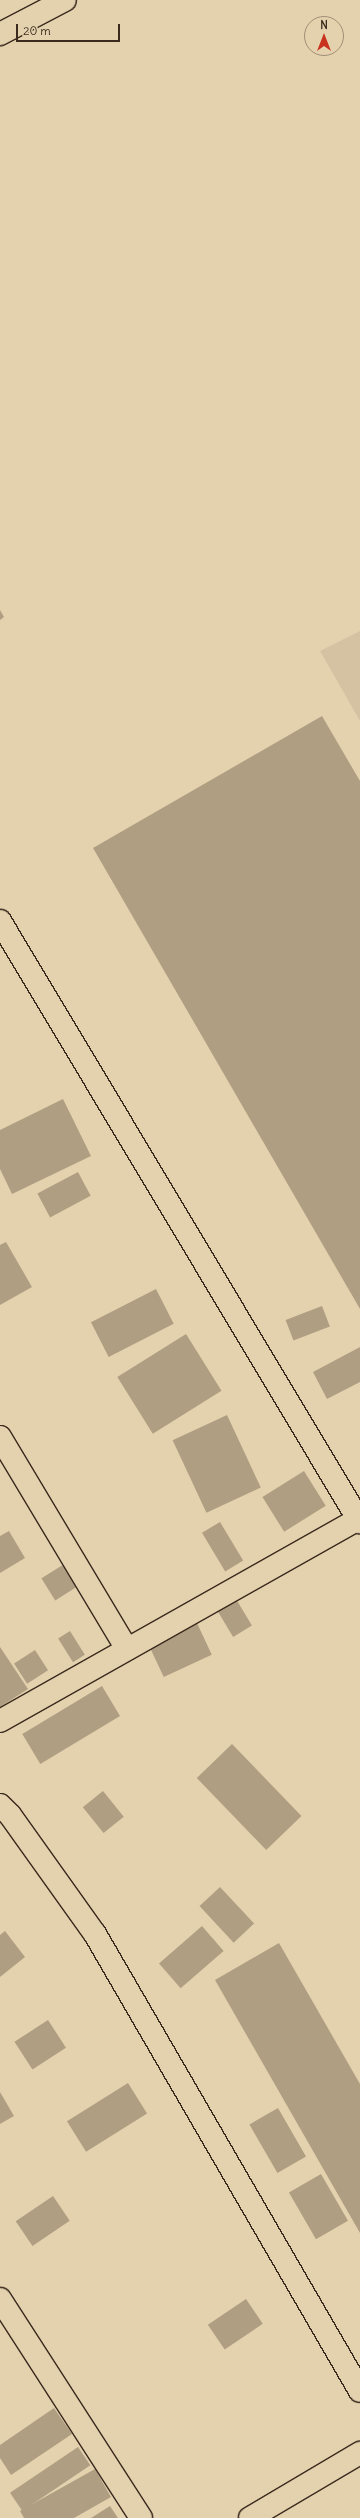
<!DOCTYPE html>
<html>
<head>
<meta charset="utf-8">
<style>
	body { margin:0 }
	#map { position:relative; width:360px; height:2518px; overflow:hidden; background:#e4d2af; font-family:Delius,sans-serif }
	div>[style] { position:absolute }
	.built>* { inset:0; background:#d4c2a2 }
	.building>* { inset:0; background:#b09e82; transform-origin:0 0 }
	.roads { filter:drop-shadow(1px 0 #3b2a1e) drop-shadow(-1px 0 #3b2a1e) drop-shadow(0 1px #3b2a1e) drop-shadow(0 -1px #3b2a1e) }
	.street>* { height:22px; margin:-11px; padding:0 11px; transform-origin:11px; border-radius:11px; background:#e4d2af }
	.secondary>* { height:22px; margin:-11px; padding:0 11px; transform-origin:11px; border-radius:11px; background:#e4d2af }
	span { translate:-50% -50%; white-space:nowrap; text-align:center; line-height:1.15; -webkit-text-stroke:4px #e4d2af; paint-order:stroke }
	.north { position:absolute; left:304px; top:16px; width:40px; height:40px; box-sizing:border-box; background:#e4d2af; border:1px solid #a08f75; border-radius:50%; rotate:0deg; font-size:11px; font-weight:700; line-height:16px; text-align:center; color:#3b2a1e }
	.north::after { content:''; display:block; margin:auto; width:14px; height:18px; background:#c8321e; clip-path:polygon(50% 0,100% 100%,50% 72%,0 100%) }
	.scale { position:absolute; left:16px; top:24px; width:104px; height:18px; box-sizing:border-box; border:2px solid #3b2a1e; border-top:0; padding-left:5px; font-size:12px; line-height:14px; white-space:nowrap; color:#3b2a1e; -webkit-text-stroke:3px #e4d2af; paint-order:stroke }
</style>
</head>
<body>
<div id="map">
	<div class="built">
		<i style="clip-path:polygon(360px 631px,360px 721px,320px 651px)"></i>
	</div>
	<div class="building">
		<i style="clip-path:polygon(0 610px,4px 617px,0 620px)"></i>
		<i style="clip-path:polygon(322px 716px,360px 781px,360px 1309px,93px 848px)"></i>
		<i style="clip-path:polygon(63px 1099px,91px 1156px,12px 1194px,0 1169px,0 1130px)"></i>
		<i style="left:78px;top:1172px;width:27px;height:46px;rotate:62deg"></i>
		<i style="clip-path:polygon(6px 1242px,32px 1287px,0 1305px,0 1245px)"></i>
		<i style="left:156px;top:1289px;width:39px;height:73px;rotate:63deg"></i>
		<i style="left:322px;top:1306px;width:22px;height:39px;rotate:69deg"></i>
		<i style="left:186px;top:1334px;width:67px;height:81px;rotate:58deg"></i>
		<i style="clip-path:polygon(360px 1347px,360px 1382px,327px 1399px,313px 1372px)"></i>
		<i style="left:227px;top:1415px;width:80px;height:60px;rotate:65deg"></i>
		<i style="left:304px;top:1471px;width:41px;height:49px;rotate:58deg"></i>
		<i style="left:220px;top:1522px;width:45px;height:21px;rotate:59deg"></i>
		<i style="clip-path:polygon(9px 1531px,25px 1558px,0 1573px,0 1536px)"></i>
		<i style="left:66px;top:1563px;width:26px;height:29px;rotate:58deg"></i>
		<i style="left:236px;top:1599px;width:31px;height:22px;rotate:59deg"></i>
		<i style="left:197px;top:1623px;width:35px;height:53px;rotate:65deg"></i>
		<i style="left:70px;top:1631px;width:28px;height:14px;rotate:58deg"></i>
		<i style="clip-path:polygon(0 1647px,28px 1689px,0 1707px)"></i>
		<i style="left:35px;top:1650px;width:24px;height:25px;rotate:57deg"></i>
		<i style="left:102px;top:1686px;width:35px;height:93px;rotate:59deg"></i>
		<i style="left:232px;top:1744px;width:100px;height:49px;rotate:46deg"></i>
		<i style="left:103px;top:1791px;width:33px;height:26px;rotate:51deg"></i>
		<i style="left:220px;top:1887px;width:50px;height:28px;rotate:47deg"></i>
		<i style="left:202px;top:1926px;width:33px;height:57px;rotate:49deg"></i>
		<i style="clip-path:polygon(5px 1931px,25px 1957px,0 1977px,0 1935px)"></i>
		<i style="clip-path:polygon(279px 1943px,360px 2084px,360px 2233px,215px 1980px)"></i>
		<i style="left:48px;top:2020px;width:33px;height:40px;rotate:57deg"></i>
		<i style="left:128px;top:2083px;width:36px;height:72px;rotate:58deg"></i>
		<i style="clip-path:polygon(0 2092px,14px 2116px,0 2124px)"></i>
		<i style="left:278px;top:2108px;width:56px;height:33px;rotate:60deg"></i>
		<i style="left:321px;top:2174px;width:54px;height:37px;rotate:60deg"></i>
		<i style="left:53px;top:2196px;width:30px;height:45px;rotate:56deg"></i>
		<i style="left:246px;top:2299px;width:30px;height:46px;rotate:56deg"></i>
		<i style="clip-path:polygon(54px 2408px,72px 2434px,11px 2475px,0 2458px,0 2445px)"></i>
		<i style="left:78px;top:2447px;width:22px;height:82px;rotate:56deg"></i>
		<i style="clip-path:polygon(95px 2469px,111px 2497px,74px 2518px,24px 2518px,20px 2511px)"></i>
		<i style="clip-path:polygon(110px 2506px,118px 2518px,91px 2518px)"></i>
	</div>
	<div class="roads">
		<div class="street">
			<i style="left:0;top:921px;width:701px;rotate:59.08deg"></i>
			<i style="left:0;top:1437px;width:247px;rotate:59.1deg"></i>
			<i style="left:0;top:1721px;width:413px;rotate:-29.4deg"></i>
			<i style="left:0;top:1805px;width:14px;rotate:45deg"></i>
			<i style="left:10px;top:1815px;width:146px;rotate:54.5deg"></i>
			<i style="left:95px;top:1934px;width:528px;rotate:59.89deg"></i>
			<i style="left:0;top:2299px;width:260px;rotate:57.2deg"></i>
			<i style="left:250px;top:2518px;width:128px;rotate:-30.6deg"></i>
		</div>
		<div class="secondary">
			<i style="left:0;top:34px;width:73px;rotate:-27.6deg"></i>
		</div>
	</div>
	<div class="north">N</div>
	<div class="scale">20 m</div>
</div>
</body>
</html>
